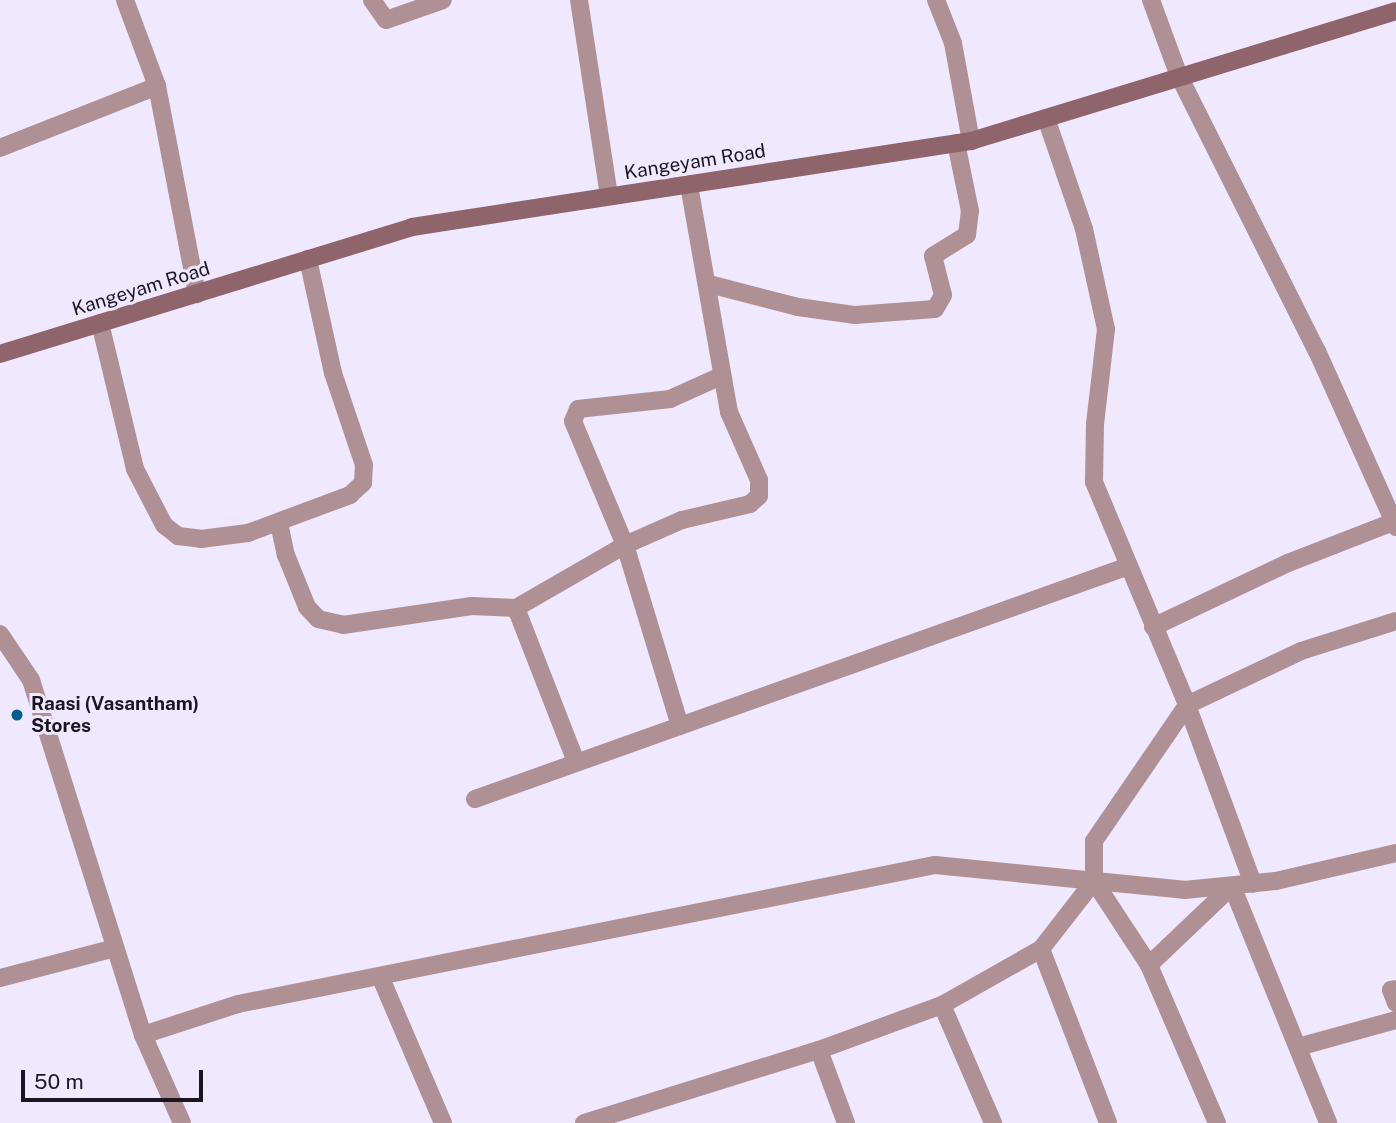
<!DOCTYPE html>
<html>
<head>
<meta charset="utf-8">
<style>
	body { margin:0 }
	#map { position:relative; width:1396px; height:1123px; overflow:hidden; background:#efe8ff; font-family:"Public Sans",sans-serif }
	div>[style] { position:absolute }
	.street>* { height:18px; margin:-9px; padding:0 9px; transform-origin:9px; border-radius:9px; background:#af9094 }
	.secondary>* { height:18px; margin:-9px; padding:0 9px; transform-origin:9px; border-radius:9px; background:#8f646a }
	.dots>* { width:19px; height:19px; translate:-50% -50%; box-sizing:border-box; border:4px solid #efe8ff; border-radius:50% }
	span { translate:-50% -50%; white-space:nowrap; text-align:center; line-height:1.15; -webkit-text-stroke:6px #efe8ff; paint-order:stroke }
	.street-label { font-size:19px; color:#1a1620 }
	.poi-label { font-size:19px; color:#1a1620; font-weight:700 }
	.left { translate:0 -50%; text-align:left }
	.scale { position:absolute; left:21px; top:1070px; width:182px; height:32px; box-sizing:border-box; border:4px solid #1a1620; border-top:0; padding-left:9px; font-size:21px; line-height:24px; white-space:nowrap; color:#1a1620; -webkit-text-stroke:5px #efe8ff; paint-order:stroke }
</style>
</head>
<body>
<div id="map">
	<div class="street">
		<i style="left:125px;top:0;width:92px;rotate:69.6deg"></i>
		<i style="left:157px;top:86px;width:212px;rotate:79.1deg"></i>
		<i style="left:372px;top:0;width:24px;rotate:55deg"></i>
		<i style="left:386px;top:20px;width:60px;rotate:-19.3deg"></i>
		<i style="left:579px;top:0;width:198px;rotate:81.3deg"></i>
		<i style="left:936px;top:0;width:46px;rotate:68.4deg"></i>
		<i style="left:953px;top:43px;width:100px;rotate:79.6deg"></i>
		<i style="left:1151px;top:0;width:81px;rotate:69.8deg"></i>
		<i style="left:1179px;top:76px;width:308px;rotate:63.4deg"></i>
		<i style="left:1317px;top:351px;width:193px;rotate:65.8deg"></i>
		<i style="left:1046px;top:118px;width:117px;rotate:71.1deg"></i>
		<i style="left:1084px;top:229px;width:102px;rotate:77.6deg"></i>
		<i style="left:1106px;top:329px;width:96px;rotate:96.6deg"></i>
		<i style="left:1095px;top:424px;width:58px;rotate:91deg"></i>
		<i style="left:1094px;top:482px;width:233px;rotate:67.3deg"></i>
		<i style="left:1184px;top:697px;width:199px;rotate:69.7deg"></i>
		<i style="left:0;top:148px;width:169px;rotate:-21.5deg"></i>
		<i style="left:709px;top:284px;width:92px;rotate:14.5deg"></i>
		<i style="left:798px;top:307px;width:58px;rotate:8deg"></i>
		<i style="left:855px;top:315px;width:80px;rotate:-4.3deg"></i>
		<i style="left:935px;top:309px;width:16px;rotate:-60deg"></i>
		<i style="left:943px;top:295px;width:40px;rotate:-104.4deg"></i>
		<i style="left:933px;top:256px;width:40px;rotate:-32deg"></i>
		<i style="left:967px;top:235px;width:24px;rotate:-83deg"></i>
		<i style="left:970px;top:211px;width:69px;rotate:-101.6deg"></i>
		<i style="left:100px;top:323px;width:150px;rotate:76.5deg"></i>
		<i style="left:135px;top:469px;width:63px;rotate:62.6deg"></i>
		<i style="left:164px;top:525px;width:18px;rotate:38deg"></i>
		<i style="left:178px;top:536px;width:23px;rotate:7deg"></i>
		<i style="left:201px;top:539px;width:47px;rotate:-7.3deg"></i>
		<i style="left:248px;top:533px;width:109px;rotate:-20.4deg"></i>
		<i style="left:350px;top:495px;width:18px;rotate:-43deg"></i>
		<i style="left:363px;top:483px;width:18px;rotate:-87deg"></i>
		<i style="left:364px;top:465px;width:97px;rotate:-108.6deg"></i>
		<i style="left:333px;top:373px;width:117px;rotate:-102.4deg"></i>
		<i style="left:279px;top:523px;width:33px;rotate:78deg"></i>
		<i style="left:286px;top:555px;width:56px;rotate:68deg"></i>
		<i style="left:307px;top:607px;width:16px;rotate:47deg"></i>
		<i style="left:318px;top:619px;width:26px;rotate:13deg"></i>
		<i style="left:343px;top:625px;width:130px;rotate:-8.4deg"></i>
		<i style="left:472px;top:606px;width:44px;rotate:2.6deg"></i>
		<i style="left:516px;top:608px;width:126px;rotate:-30deg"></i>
		<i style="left:625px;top:545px;width:62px;rotate:-23.7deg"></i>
		<i style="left:682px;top:520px;width:70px;rotate:-13.2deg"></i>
		<i style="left:750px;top:504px;width:12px;rotate:-42deg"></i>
		<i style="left:759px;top:496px;width:16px;rotate:-90deg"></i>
		<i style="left:759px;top:480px;width:74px;rotate:-113.8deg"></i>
		<i style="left:729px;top:412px;width:231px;rotate:-100deg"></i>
		<i style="left:516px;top:608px;width:165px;rotate:68.7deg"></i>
		<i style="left:1153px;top:627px;width:149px;rotate:-25.4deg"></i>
		<i style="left:1288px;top:563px;width:116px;rotate:-21.3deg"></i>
		<i style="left:0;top:634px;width:55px;rotate:56deg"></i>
		<i style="left:31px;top:680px;width:372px;rotate:72.5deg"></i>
		<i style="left:143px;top:1035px;width:96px;rotate:66.1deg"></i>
		<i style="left:680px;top:726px;width:189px;rotate:-106.9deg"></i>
		<i style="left:625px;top:545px;width:134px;rotate:-112.8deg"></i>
		<i style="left:573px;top:421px;width:13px;rotate:-67deg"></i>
		<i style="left:578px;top:409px;width:93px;rotate:-6.2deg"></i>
		<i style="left:670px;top:399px;width:56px;rotate:-24.3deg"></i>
		<i style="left:475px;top:799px;width:691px;rotate:-19.61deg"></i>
		<i style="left:1041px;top:949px;width:186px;rotate:68.9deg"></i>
		<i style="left:1149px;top:965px;width:115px;rotate:-43.6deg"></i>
		<i style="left:1232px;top:886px;width:256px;rotate:67.9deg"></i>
		<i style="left:380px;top:976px;width:160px;rotate:66.8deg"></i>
		<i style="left:0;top:978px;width:119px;rotate:-14.6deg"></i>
		<i style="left:1396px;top:989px;width:5px;rotate:169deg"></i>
		<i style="left:1391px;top:990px;width:14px;rotate:69deg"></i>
		<i style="left:942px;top:1005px;width:129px;rotate:66.6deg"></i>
		<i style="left:143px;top:1035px;width:100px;rotate:-18.1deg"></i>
		<i style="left:238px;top:1004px;width:711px;rotate:-11.28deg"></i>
		<i style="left:935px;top:865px;width:250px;rotate:5.7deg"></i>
		<i style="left:1184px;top:890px;width:92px;rotate:-5.6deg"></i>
		<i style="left:1276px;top:881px;width:123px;rotate:-13.1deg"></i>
		<i style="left:1298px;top:1047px;width:102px;rotate:-15.4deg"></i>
		<i style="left:819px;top:1050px;width:78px;rotate:69.7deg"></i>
		<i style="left:584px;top:1123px;width:246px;rotate:-17.3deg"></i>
		<i style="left:819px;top:1050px;width:131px;rotate:-20.1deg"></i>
		<i style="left:942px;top:1005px;width:114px;rotate:-29.5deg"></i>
		<i style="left:1041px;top:949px;width:86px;rotate:-52.1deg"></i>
		<i style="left:1217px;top:1123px;width:172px;rotate:-113.3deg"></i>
		<i style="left:1149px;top:965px;width:100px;rotate:-123.2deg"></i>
		<i style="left:1094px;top:881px;width:40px;rotate:-90deg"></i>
		<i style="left:1094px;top:841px;width:165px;rotate:-55.6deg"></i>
		<i style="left:1187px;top:705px;width:126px;rotate:-25.3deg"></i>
		<i style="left:1301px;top:651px;width:100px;rotate:-17.5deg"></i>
	</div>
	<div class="secondary">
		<i style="left:0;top:354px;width:431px;rotate:-17.1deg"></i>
		<i style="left:412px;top:227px;width:566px;rotate:-8.75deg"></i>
		<i style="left:971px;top:141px;width:444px;rotate:-17deg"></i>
	</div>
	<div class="dots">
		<i style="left:17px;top:715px;background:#035e8f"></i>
	</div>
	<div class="street-label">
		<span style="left:695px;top:162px;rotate:-9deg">Kangeyam Road</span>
		<span style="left:141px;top:289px;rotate:-17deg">Kangeyam Road</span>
	</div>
	<div class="poi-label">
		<span class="left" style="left:31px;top:715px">Raasi (Vasantham)<br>Stores</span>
	</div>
	<div class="scale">50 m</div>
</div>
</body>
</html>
